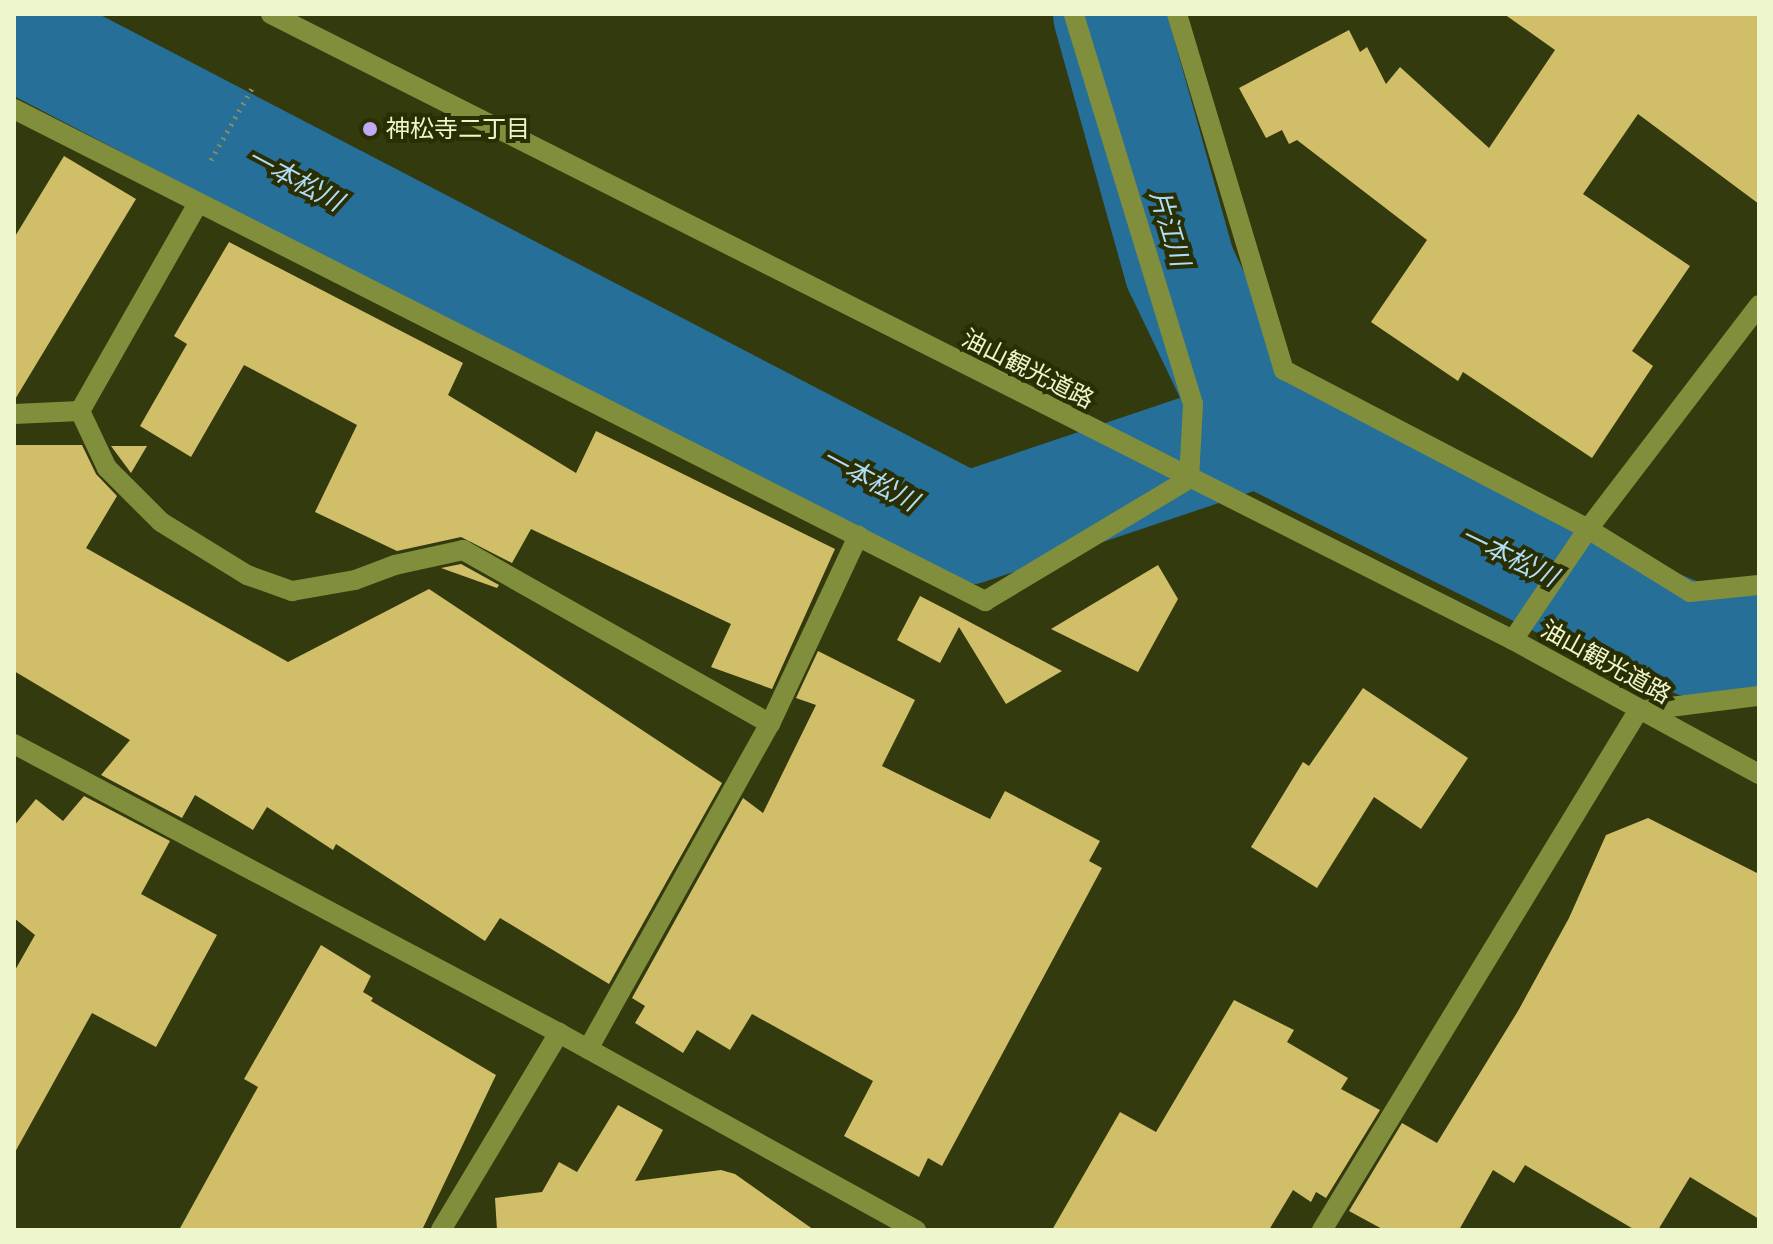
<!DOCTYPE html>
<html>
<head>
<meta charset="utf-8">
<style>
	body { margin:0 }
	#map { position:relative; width:1773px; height:1244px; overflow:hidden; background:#333a0d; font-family:"Public Sans","Noto Sans JP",sans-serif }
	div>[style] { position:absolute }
	.river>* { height:112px; margin:-56px; padding:0 56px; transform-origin:56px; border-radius:56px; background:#266f98 }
	.building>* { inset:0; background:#d1be69 }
	.path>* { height:5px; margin-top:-2.5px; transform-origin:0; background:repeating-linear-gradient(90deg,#858c61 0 2px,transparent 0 8px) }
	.minor>* { height:20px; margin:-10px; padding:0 10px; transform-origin:10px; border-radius:10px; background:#818e3b }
	.dots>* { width:22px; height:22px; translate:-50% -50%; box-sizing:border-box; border:4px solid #292f02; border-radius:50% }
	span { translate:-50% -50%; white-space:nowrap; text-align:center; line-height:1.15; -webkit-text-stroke:8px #292f02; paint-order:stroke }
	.poi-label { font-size:24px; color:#eef6cd }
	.left { translate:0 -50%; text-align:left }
	.street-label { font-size:24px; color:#eef6cd }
	.water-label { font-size:26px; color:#b1dcf8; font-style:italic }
	.frame { position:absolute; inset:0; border:16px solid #eef6cd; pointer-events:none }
</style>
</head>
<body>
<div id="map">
	<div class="river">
		<i style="left:1109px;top:14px;width:264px;rotate:74.4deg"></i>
		<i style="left:1180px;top:268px;width:181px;rotate:64.4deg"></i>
		<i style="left:14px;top:33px;width:1073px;rotate:27.52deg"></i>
		<i style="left:966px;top:529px;width:308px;rotate:-18.6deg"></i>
		<i style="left:1258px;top:431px;width:394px;rotate:26.5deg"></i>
		<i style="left:1611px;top:607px;width:94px;rotate:21.9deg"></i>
		<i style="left:1698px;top:642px;width:61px;rotate:-2.8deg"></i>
	</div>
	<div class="building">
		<i style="clip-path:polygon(1504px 14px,1759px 14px,1759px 204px,1638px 114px,1583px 194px,1690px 266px,1632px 351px,1653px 366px,1592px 458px,1463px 372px,1458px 381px,1371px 322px,1427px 240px,1297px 140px,1289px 144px,1282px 130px,1266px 138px,1239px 88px,1349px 30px,1360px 52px,1367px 47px,1386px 84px,1400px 67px,1489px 148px,1555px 50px)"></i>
		<i style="clip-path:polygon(64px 156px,136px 199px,14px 401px,14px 238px)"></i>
		<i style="clip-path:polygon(229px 242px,463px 363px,448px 395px,576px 473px,596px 431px,835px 549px,772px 689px,711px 667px,731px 624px,531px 529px,512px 563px,461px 537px,397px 551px,315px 512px,357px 425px,244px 365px,191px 457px,140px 426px,187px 344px,174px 336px)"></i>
		<i style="clip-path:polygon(14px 445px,82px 445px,96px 474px,117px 496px,86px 548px,288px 662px,429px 589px,722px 783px,609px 984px,500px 918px,485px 941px,336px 844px,333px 850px,267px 807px,253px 830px,195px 795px,182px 818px,101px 775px,130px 740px,14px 671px)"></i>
		<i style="clip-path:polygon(111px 446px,147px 446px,131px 473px)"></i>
		<i style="clip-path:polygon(461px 564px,499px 585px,497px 588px,441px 568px)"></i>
		<i style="clip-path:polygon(1158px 565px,1178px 599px,1138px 672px,1051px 629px)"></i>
		<i style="clip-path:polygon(920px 596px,949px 611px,1062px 671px,1006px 704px,959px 627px,940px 663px,897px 640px)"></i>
		<i style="clip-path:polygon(818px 651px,915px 700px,882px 766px,990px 819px,1005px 791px,1100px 841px,1089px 861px,1102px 868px,942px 1166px,928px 1158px,919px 1177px,844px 1136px,873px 1081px,752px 1014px,730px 1050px,697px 1030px,683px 1053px,635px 1023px,645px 1006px,632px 998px,743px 798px,763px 813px,816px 705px,796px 698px)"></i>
		<i style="clip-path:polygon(1363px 688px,1468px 758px,1421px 829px,1374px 797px,1317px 888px,1251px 847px,1303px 762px,1309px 766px)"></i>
		<i style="clip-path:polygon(84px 796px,170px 841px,141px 894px,217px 935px,156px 1047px,92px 1013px,14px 1154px,14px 972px,35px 935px,14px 918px,14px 826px,36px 799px,63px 821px)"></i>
		<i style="clip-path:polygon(1648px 818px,1759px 874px,1759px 1219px,1690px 1177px,1658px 1230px,1635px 1230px,1525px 1165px,1514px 1183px,1493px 1170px,1459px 1230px,1384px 1230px,1349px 1211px,1402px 1123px,1437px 1143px,1518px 1011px,1569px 918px,1606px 835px)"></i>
		<i style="clip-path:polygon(321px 945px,371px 976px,363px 992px,373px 998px,371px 1001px,496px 1075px,422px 1230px,179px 1230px,258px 1087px,244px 1079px)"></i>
		<i style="clip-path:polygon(1234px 1000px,1294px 1030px,1287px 1042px,1348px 1078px,1341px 1089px,1380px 1110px,1326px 1198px,1316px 1192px,1311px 1202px,1293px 1190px,1269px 1230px,1052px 1230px,1120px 1112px,1156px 1132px)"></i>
		<i style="clip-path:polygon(618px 1105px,663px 1130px,635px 1181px,721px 1170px,735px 1174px,814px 1230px,497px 1230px,495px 1198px,542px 1192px,559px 1162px,577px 1172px)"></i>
	</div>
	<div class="path">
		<i style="left:211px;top:160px;width:83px;rotate:-60.3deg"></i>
	</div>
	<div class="minor">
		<i style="left:271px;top:14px;width:1391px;rotate:26.75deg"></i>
		<i style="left:1513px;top:640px;width:280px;rotate:28.6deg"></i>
		<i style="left:1177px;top:14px;width:372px;rotate:73.3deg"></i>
		<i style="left:1284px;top:370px;width:343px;rotate:27.6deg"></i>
		<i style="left:1588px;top:529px;width:120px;rotate:31.7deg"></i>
		<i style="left:1690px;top:592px;width:69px;rotate:-5.8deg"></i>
		<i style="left:14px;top:109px;width:1089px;rotate:26.87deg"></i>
		<i style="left:985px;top:601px;width:238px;rotate:-30.9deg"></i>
		<i style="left:1189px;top:479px;width:75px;rotate:-86.9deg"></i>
		<i style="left:1193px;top:404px;width:408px;rotate:-107deg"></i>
		<i style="left:80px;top:411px;width:63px;rotate:64.7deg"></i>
		<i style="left:107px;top:468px;width:76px;rotate:45deg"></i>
		<i style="left:161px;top:522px;width:101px;rotate:31.6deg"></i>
		<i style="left:247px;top:575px;width:48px;rotate:19.6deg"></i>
		<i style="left:292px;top:591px;width:64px;rotate:-9.9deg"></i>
		<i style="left:355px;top:580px;width:43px;rotate:-20.6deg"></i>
		<i style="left:395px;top:565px;width:70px;rotate:-12.4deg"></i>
		<i style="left:463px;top:550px;width:353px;rotate:29.5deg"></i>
		<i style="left:14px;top:414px;width:66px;rotate:-2.6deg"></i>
		<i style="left:80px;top:411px;width:239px;rotate:-60.4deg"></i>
		<i style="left:1513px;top:640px;width:134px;rotate:-56deg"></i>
		<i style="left:1588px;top:529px;width:282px;rotate:-52.6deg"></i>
		<i style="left:14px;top:744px;width:617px;rotate:27.94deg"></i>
		<i style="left:559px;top:1033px;width:408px;rotate:28.9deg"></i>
		<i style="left:588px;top:1049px;width:372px;rotate:-60.8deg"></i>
		<i style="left:770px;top:724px;width:208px;rotate:-64.9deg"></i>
		<i style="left:441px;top:1230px;width:230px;rotate:-59.1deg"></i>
		<i style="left:1322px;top:1230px;width:608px;rotate:-58.66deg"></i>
		<i style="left:1638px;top:711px;width:122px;rotate:-7.1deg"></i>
	</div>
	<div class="dots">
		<i style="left:370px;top:129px;background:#bfa9f4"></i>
	</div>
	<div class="poi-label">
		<span class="left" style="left:386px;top:129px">神松寺二丁目</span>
	</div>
	<div class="street-label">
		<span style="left:1028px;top:369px;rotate:27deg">油山観光道路</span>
		<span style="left:1606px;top:662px;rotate:29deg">油山観光道路</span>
	</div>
	<div class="water-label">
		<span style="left:295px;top:179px;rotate:28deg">一本松川</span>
		<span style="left:1170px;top:228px;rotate:73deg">片江川</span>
		<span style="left:870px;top:479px;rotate:28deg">一本松川</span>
		<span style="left:1509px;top:556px;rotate:26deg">一本松川</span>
	</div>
	<div class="frame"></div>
</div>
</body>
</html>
